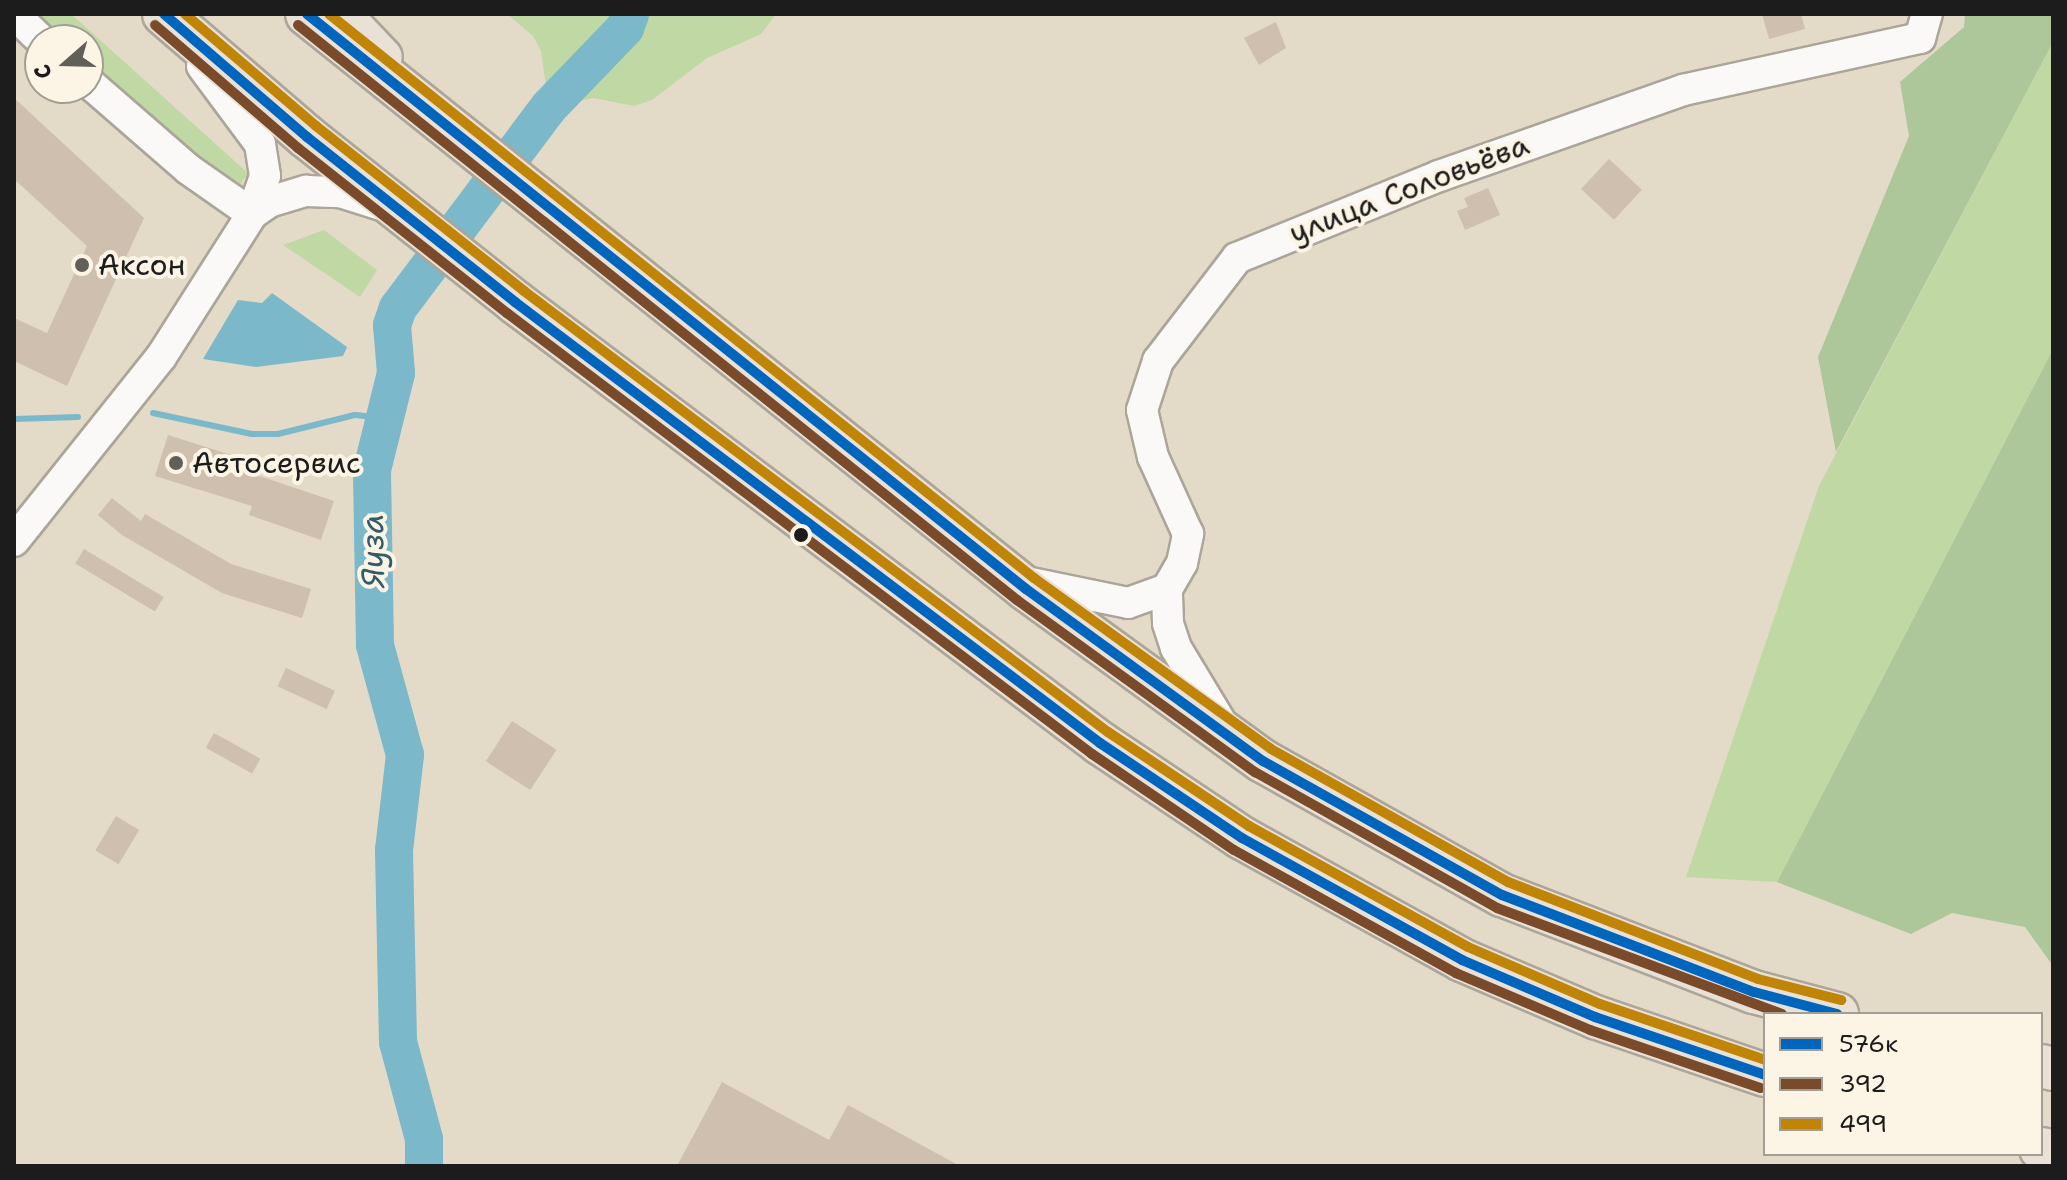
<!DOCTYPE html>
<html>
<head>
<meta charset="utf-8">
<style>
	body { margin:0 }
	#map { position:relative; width:2067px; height:1180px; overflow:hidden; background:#e3dac8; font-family:"Shantell Sans",sans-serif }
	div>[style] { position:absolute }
	.green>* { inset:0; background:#c0d8a4 }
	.forest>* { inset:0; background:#aec79a }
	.water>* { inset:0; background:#7ab8ca }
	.stream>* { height:6px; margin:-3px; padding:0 3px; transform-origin:3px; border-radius:3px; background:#7ab8ca }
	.river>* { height:38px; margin:-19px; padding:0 19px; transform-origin:19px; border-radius:19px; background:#7ab8ca }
	.building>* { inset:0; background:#cfbfae; transform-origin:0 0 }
	.roads { filter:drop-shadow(2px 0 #aba59a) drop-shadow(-2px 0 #aba59a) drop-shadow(0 2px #aba59a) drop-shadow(0 -2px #aba59a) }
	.minor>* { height:30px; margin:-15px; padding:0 15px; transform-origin:15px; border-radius:15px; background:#fbf9f7 }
	.major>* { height:36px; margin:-18px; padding:0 18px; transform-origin:18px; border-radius:18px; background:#eae1d6 }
	.highway>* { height:42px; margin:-21px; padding:0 21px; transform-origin:21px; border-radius:21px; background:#eae1d6 }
	.bus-1>* { height:10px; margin:-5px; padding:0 5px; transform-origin:5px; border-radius:5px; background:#0065bd }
	.bus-2>* { height:10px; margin:-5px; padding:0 5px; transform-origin:5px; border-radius:5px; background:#7a4b2a }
	.bus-3>* { height:10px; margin:-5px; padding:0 5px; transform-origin:5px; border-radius:5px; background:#c08407 }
	.dots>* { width:22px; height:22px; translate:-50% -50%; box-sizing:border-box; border:4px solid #fcf5e5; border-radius:50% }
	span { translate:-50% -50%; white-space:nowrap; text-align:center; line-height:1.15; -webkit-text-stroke:8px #fcf5e5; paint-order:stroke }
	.street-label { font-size:30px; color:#1c1c1c }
	.poi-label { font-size:30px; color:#1c1c1c }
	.left { translate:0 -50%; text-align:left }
	.water-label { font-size:32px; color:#325b6b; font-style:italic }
	.frame { position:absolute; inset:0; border:16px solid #1c1c1c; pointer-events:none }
	.legend { position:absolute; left:1763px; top:1012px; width:280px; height:144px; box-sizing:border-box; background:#fcf5e5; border:2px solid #a29e95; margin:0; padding:10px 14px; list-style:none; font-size:24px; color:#1c1c1c }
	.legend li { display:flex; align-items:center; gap:16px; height:40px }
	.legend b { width:40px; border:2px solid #a29e95 }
	.north { position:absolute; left:24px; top:24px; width:80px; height:80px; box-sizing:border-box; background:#fcf5e5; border:2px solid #a29e95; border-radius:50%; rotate:250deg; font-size:22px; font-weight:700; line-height:32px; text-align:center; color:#1c1c1c }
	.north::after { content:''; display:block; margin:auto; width:28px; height:36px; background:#625e58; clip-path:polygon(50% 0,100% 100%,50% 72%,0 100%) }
</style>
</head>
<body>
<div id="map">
	<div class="green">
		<i style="clip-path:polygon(30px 14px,71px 14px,248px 173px,240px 185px,224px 185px,88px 69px,88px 40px,57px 40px)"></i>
		<i style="clip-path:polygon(507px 14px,776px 14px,761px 34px,707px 58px,652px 100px,634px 106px,594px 98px,549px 107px,541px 51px,533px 36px)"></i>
		<i style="clip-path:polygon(2053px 42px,2053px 349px,1777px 882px,1686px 877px,1819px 486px)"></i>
		<i style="clip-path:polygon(324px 230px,377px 270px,360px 297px,283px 245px)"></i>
	</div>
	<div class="forest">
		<i style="clip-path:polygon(1965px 14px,2053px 14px,2053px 42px,1836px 452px,1818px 357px,1909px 136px,1900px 82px,1964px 27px)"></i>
		<i style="clip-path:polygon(2053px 349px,2053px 966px,2025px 927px,1952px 913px,1911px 934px,1777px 882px)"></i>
	</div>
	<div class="water">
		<i style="clip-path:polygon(272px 293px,347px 347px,343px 356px,256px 367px,203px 359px,238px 300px,262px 303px)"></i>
	</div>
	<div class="stream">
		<i style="left:153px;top:413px;width:101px;rotate:12deg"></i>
		<i style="left:252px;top:434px;width:26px"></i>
		<i style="left:278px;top:434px;width:79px;rotate:-13.9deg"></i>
		<i style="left:355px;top:415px;width:28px;rotate:6deg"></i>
		<i style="left:14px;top:419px;width:64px;rotate:-1.8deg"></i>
	</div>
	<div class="river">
		<i style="left:424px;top:1166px;width:27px;rotate:-90deg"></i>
		<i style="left:424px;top:1139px;width:100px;rotate:-105deg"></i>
		<i style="left:398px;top:1042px;width:192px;rotate:-91.2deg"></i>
		<i style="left:394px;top:850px;width:96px;rotate:-83.4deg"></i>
		<i style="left:405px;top:755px;width:114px;rotate:-105.3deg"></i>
		<i style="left:375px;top:645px;width:175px;rotate:-91deg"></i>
		<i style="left:372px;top:470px;width:100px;rotate:-76.1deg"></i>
		<i style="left:396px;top:373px;width:48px;rotate:-94.8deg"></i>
		<i style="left:392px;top:325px;width:18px;rotate:-71deg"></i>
		<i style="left:398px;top:308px;width:251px;rotate:-53.1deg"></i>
		<i style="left:549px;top:107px;width:110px;rotate:-46.1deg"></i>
		<i style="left:625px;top:28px;width:15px;rotate:-70deg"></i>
	</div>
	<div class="building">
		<i style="clip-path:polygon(1762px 14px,1801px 14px,1805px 29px,1769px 39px)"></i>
		<i style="clip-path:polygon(1276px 22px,1286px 48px,1259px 65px,1244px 38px)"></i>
		<i style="clip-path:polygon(14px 98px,144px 218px,67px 386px,14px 361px,14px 318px,47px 333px,87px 246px,14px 179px)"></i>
		<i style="left:1609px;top:159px;width:45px;height:41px;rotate:43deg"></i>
		<i style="clip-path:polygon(1488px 188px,1500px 215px,1465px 230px,1457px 211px,1468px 207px,1464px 198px)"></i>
		<i style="clip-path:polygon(168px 435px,244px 459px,241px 470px,334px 501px,321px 540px,249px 515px,252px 506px,155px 476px)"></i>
		<i style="clip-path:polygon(112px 498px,141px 521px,145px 514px,231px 564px,311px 589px,302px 618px,222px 593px,122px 535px,98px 515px)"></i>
		<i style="left:84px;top:549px;width:93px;height:17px;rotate:31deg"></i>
		<i style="left:286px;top:668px;width:54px;height:20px;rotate:25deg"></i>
		<i style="left:512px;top:721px;width:53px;height:48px;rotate:33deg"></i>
		<i style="left:214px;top:733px;width:53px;height:17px;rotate:29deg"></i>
		<i style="left:116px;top:816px;width:27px;height:40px;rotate:31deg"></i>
		<i style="clip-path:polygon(722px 1082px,829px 1140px,848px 1105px,960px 1166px,677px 1166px)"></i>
	</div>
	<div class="roads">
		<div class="minor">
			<i style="left:14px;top:14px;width:37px;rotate:44deg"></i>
			<i style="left:202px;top:66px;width:97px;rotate:53.4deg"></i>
			<i style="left:260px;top:144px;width:32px;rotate:81deg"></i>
			<i style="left:265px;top:176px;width:40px;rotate:108.9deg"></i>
			<i style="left:88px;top:82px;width:133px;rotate:41deg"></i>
			<i style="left:188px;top:169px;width:78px;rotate:35.1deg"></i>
			<i style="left:14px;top:541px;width:236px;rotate:-51.4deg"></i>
			<i style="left:161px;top:357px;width:169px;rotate:-57.5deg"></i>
			<i style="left:252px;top:214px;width:21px;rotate:-35deg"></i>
			<i style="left:269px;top:202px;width:39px;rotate:-17deg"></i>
			<i style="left:306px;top:191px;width:34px;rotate:2deg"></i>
			<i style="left:340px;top:192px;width:43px;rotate:17.6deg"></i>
			<i style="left:1026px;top:582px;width:104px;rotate:11.6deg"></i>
			<i style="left:1128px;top:603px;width:41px;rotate:-19.7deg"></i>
			<i style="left:1222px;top:724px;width:89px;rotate:-121.2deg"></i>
			<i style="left:1176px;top:648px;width:26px;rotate:-108deg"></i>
			<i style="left:1168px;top:623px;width:34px;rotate:-92deg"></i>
			<i style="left:1167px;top:589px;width:30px;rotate:-60deg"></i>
			<i style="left:1182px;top:563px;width:30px;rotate:-78deg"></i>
			<i style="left:1188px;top:534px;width:85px;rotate:-114.4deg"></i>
			<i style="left:1153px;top:457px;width:48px;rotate:-103.2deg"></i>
			<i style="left:1142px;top:410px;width:52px;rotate:-71.9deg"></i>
			<i style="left:1158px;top:361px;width:130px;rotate:-52.5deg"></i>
			<i style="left:1237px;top:258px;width:218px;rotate:-22.1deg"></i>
			<i style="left:1439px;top:176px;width:259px;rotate:-19.4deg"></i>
			<i style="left:1683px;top:90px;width:243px;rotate:-12.4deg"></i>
			<i style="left:1920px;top:38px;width:25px;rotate:-74deg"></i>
		</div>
		<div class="major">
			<i style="left:343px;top:14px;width:59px;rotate:46.4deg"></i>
		</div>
		<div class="highway">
			<i style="left:164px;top:14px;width:189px;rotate:40.7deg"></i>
			<i style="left:307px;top:137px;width:265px;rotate:38.4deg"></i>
			<i style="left:515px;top:302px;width:733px;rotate:37.01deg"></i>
			<i style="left:1100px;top:743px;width:171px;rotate:33.8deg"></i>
			<i style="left:1242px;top:838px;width:252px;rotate:29deg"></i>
			<i style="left:1462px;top:960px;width:145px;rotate:23.2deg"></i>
			<i style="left:1595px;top:1017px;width:180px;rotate:18.8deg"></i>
			<i style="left:307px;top:14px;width:921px;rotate:38.65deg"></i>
			<i style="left:1026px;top:589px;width:293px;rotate:36deg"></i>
			<i style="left:1263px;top:761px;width:274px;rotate:29.3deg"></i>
			<i style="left:1502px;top:895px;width:270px;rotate:21.1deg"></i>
			<i style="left:1754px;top:992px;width:86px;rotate:14.8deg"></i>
			<i style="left:2041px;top:1066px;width:12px;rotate:14deg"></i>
			<i style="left:2041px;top:1149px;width:12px;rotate:9deg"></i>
		</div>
	</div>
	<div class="bus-1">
		<i style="left:164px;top:14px;width:189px;rotate:40.7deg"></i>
		<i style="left:307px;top:137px;width:265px;rotate:38.4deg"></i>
		<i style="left:515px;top:302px;width:733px;rotate:37.01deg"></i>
		<i style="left:1100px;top:743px;width:171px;rotate:33.8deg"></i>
		<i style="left:1242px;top:838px;width:252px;rotate:29deg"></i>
		<i style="left:1462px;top:960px;width:145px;rotate:23.2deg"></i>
		<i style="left:1595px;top:1017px;width:180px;rotate:18.8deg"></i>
		<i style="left:307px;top:14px;width:921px;rotate:38.65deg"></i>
		<i style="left:1026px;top:589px;width:293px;rotate:36deg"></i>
		<i style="left:1263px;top:761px;width:274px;rotate:29.3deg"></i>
		<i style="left:1502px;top:895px;width:270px;rotate:21.1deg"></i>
		<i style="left:1754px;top:992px;width:86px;rotate:14.8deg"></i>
	</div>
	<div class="bus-2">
		<i style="left:155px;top:25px;width:189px;rotate:40.7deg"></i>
		<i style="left:298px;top:148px;width:266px;rotate:38.3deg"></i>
		<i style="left:507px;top:313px;width:733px;rotate:37.01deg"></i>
		<i style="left:1092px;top:754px;width:171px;rotate:34.1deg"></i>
		<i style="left:1234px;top:850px;width:254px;rotate:29deg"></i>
		<i style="left:1456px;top:973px;width:146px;rotate:23deg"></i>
		<i style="left:1590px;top:1030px;width:180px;rotate:18.8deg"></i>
		<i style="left:298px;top:25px;width:921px;rotate:38.65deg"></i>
		<i style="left:1017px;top:600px;width:294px;rotate:35.9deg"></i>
		<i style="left:1255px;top:772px;width:278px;rotate:29.3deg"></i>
		<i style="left:1497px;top:908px;width:304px;rotate:20.4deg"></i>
	</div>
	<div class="bus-3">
		<i style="left:185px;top:14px;width:172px;rotate:40.5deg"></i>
		<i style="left:316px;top:126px;width:265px;rotate:38.4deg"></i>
		<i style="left:524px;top:291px;width:732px;rotate:37.06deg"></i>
		<i style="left:1108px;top:732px;width:169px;rotate:33.7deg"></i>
		<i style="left:1249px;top:826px;width:250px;rotate:28.9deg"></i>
		<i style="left:1468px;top:947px;width:144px;rotate:23.4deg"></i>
		<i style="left:1600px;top:1004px;width:174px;rotate:18.7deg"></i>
		<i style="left:329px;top:14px;width:903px;rotate:38.66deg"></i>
		<i style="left:1034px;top:578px;width:292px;rotate:35.8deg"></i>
		<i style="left:1271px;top:749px;width:272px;rotate:29.3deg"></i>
		<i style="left:1508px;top:882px;width:268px;rotate:21.2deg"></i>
		<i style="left:1758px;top:979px;width:86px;rotate:14.2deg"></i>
	</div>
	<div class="dots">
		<i style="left:82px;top:265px;background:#625e58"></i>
		<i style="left:176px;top:463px;background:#625e58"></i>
		<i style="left:801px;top:535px;background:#1c1c1c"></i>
	</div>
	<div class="street-label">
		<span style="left:1409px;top:189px;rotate:-21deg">улица Соловьёва</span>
	</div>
	<div class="poi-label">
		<span class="left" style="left:98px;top:265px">Аксон</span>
		<span class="left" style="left:192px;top:463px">Автосервис</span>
	</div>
	<div class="water-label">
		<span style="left:373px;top:551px;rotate:-91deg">Яуза</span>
	</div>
	<div class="frame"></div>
	<ul class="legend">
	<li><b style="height:10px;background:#0065bd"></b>576к</li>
	<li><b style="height:10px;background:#7a4b2a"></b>392</li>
	<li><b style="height:10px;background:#c08407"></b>499</li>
	</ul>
	<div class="north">С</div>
</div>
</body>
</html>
